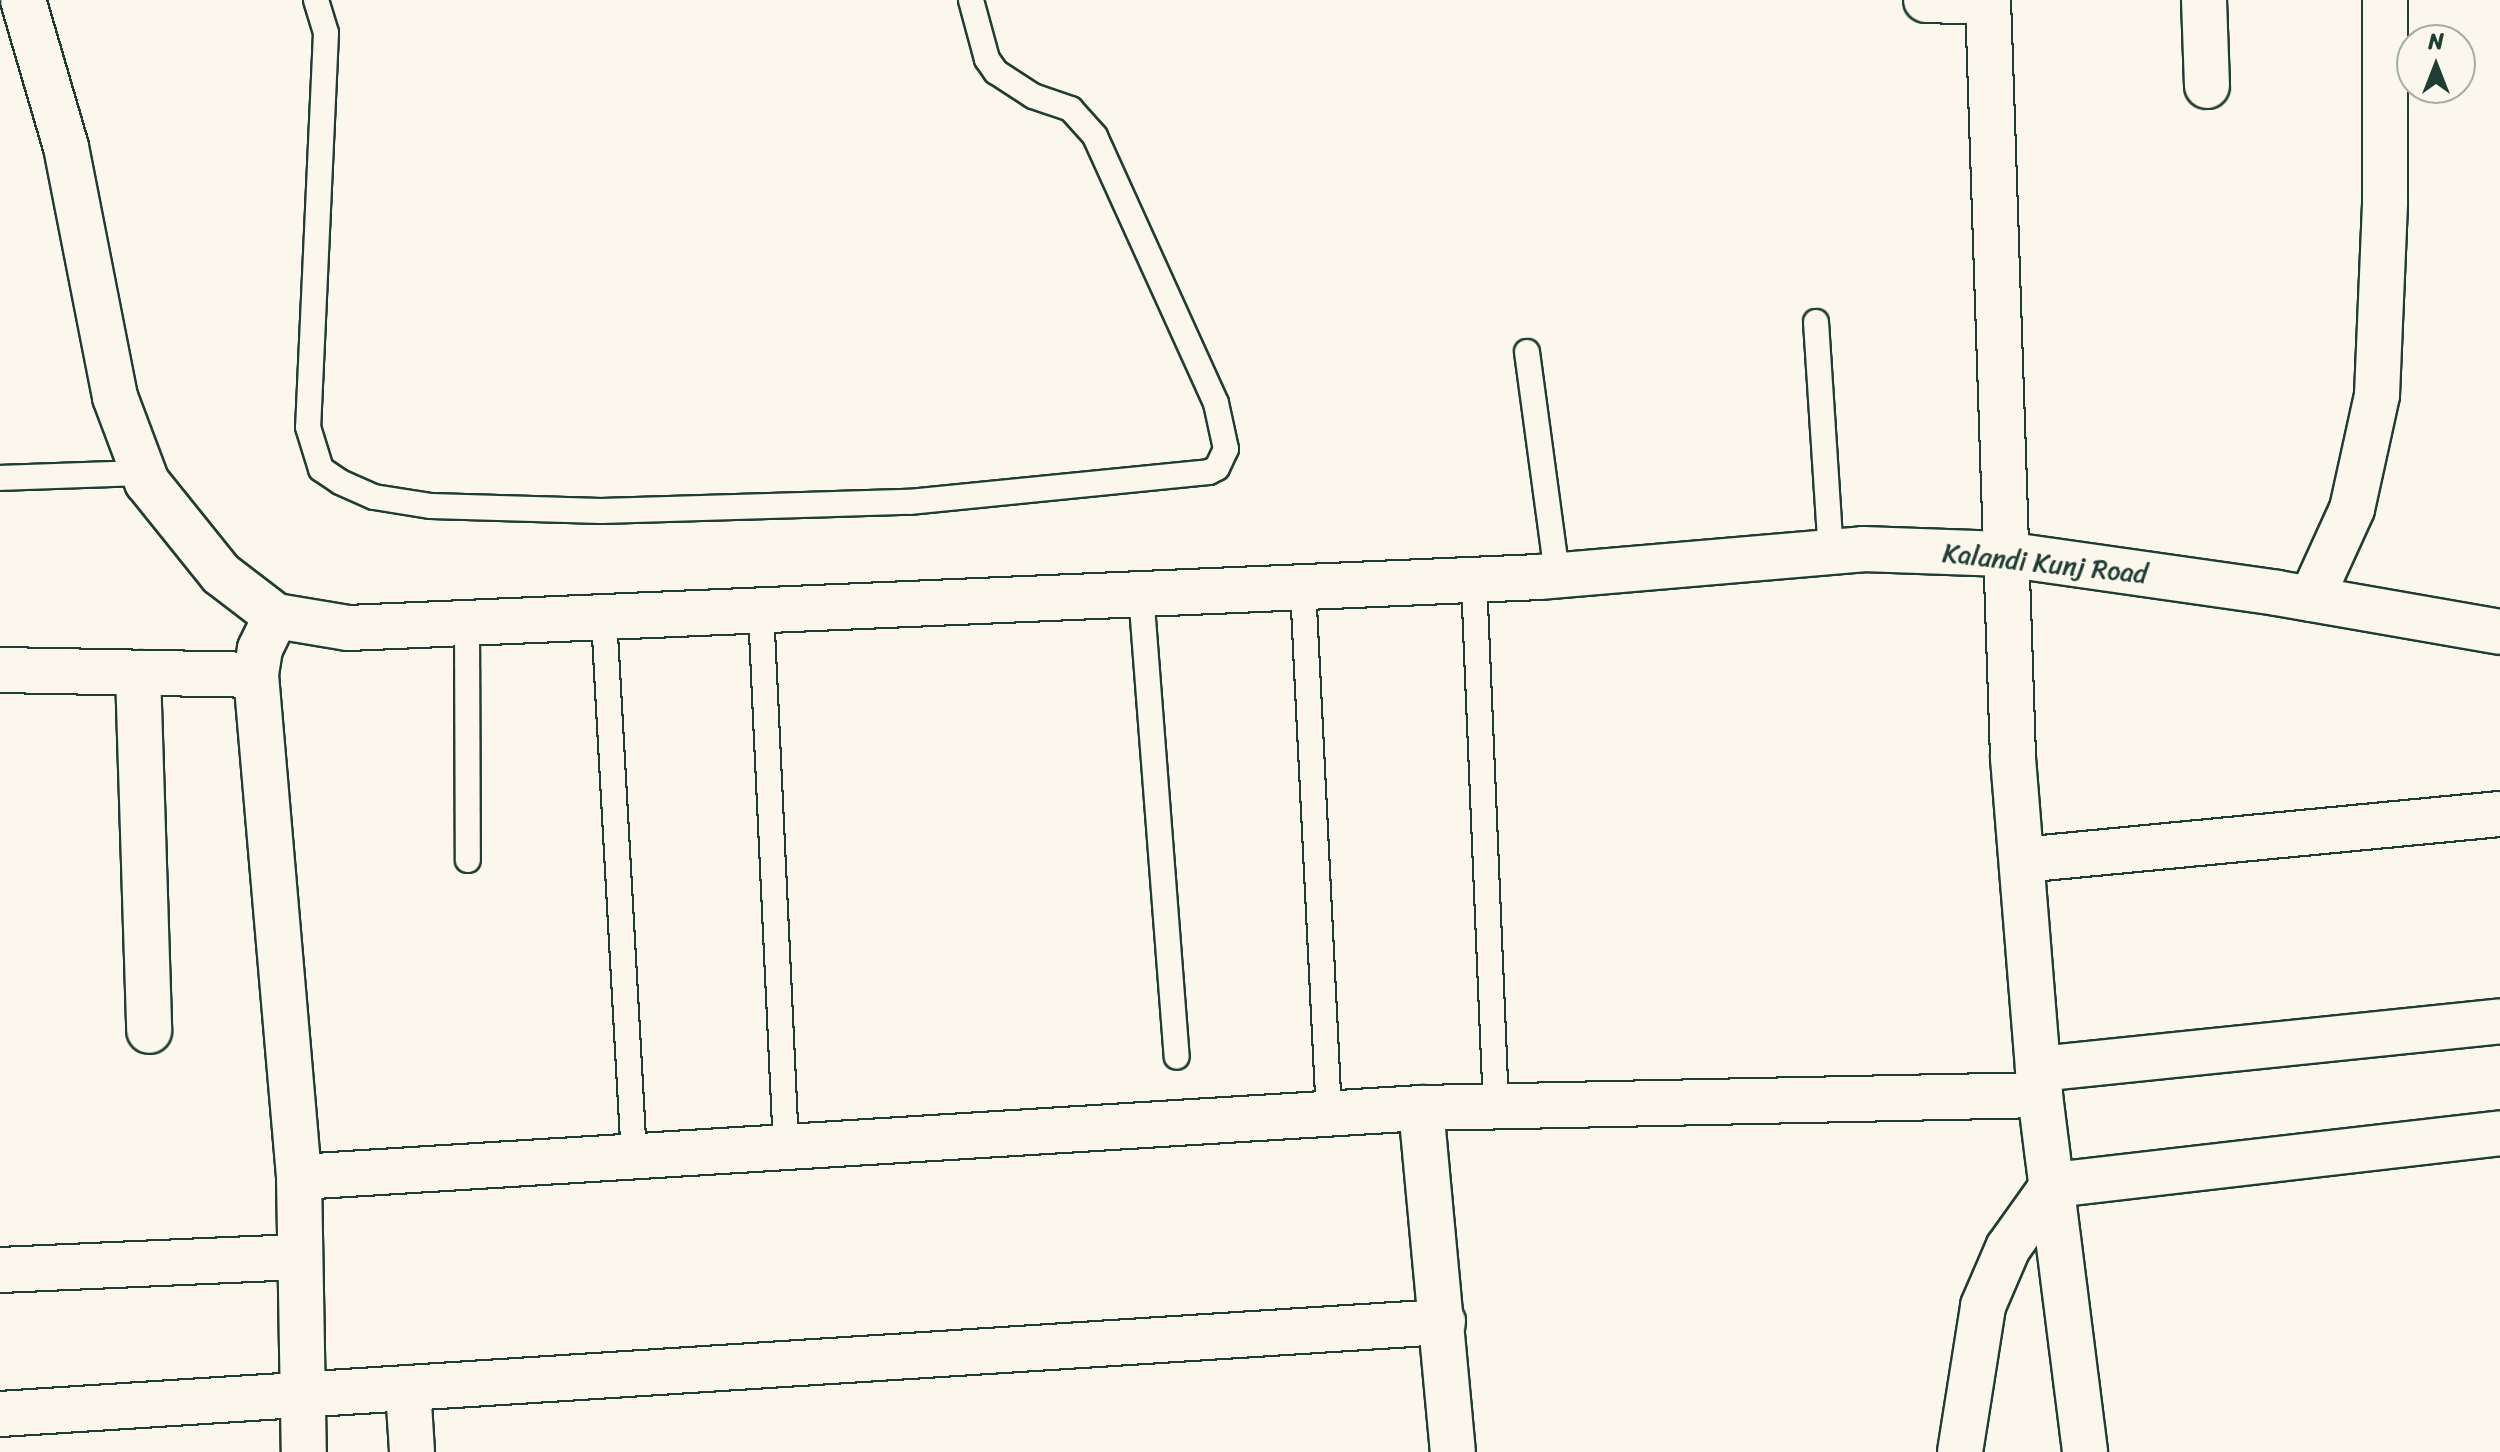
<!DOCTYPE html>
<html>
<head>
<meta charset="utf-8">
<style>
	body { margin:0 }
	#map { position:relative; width:2500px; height:1452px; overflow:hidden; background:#fbf7ec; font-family:Sriracha,sans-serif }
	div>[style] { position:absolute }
	.roads { filter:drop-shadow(2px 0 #1f3d34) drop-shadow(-2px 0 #1f3d34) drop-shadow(0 2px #1f3d34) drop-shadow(0 -2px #1f3d34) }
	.lane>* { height:24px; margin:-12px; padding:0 12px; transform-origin:12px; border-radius:12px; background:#fbf7ec }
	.street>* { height:44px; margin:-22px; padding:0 22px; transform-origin:22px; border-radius:22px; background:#fbf7ec }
	.secondary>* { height:44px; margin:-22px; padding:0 22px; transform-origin:22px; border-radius:22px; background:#fbf7ec }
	span { translate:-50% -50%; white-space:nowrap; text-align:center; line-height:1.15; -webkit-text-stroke:6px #fbf7ec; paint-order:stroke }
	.street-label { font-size:26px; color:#1f3d34 }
	.north { position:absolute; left:2396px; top:24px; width:80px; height:80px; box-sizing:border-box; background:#fbf7ec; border:2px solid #a3ada2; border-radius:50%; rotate:0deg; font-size:22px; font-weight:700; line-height:32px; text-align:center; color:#1f3d34 }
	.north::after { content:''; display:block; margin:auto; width:28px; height:36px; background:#1f3d34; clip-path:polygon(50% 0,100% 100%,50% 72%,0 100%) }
</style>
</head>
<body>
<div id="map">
	<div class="roads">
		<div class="lane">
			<i style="left:316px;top:0;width:34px;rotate:73deg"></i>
			<i style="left:326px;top:33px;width:394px;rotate:92.6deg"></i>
			<i style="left:308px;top:427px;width:44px;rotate:72.8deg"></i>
			<i style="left:321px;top:469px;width:23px;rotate:34deg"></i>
			<i style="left:340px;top:482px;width:37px;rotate:24deg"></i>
			<i style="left:374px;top:497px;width:58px;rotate:9deg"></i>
			<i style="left:431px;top:506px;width:170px;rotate:1.7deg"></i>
			<i style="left:601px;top:511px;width:308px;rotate:-1.7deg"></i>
			<i style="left:909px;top:502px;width:301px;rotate:-5.7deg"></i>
			<i style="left:1209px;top:472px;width:9px;rotate:-27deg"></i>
			<i style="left:1217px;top:468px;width:21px;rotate:-65deg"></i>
			<i style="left:1226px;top:449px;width:47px;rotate:-102.3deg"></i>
			<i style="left:1216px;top:403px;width:293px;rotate:-114.4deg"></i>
			<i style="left:1095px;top:136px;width:36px;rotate:-132deg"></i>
			<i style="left:1071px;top:109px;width:40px;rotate:-161.1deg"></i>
			<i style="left:1033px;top:96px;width:44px;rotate:-147deg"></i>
			<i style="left:996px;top:72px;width:16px;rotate:-125deg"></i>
			<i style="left:987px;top:59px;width:61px;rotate:-105.2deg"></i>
			<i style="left:1816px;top:322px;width:230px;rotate:86.3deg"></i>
			<i style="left:1527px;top:352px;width:225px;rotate:82.3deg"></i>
			<i style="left:0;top:478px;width:144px;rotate:-2deg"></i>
			<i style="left:1474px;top:580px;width:527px;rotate:87.61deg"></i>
			<i style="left:1303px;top:587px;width:528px;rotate:87.18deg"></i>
			<i style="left:1141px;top:593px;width:465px;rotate:85.6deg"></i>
			<i style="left:761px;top:610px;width:538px;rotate:87.33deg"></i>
			<i style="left:604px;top:617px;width:541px;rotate:86.82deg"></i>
			<i style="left:467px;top:623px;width:237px;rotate:89.8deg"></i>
		</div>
		<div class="street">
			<i style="left:1926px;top:0;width:62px;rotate:1.8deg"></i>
			<i style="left:1988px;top:0;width:758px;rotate:88.11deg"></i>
			<i style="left:2013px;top:758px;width:338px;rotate:85.4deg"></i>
			<i style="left:2040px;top:1095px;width:360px;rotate:82.8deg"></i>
			<i style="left:2204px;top:0;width:86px;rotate:88deg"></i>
			<i style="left:2311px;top:599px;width:99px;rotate:-65.5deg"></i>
			<i style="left:2352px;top:509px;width:117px;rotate:-77.6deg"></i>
			<i style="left:2377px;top:395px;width:193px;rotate:-87.6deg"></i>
			<i style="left:2385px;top:202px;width:202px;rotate:-90deg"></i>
			<i style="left:276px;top:616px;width:37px;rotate:116deg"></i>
			<i style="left:260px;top:649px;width:26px;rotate:99deg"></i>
			<i style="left:256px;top:675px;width:504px;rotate:85.1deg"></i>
			<i style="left:299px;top:1177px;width:275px;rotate:89deg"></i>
			<i style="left:0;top:670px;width:256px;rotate:1.1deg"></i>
			<i style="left:138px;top:673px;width:358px;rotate:88.2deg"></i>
			<i style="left:2022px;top:860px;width:480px;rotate:-5.5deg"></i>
			<i style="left:2038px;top:1069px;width:464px;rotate:-5.9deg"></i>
			<i style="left:1421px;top:1108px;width:345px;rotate:84.7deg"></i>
			<i style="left:299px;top:1177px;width:1124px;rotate:-3.52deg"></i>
			<i style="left:1421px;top:1108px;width:619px;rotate:-1.2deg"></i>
			<i style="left:0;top:1270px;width:297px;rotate:-2.5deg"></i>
			<i style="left:408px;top:1388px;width:64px;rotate:86.4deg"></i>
			<i style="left:0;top:1414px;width:1446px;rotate:-3.65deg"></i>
			<i style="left:1960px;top:1452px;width:148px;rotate:-81deg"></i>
			<i style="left:1983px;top:1306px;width:63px;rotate:-66.7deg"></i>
			<i style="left:2008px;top:1248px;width:77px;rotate:-54.5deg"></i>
			<i style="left:2053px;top:1185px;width:450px;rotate:-6.6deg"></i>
		</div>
		<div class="secondary">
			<i style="left:23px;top:0;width:153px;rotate:73.7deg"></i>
			<i style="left:66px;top:147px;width:255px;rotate:78.9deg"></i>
			<i style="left:115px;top:397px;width:91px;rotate:69.4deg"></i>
			<i style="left:147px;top:482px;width:118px;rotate:51.2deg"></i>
			<i style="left:221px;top:574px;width:69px;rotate:37.4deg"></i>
			<i style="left:276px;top:616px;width:73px;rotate:9.5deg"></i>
			<i style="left:348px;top:628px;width:1192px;rotate:-2.45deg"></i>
			<i style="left:1539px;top:577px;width:325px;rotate:-4.9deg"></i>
			<i style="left:1863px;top:549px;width:141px;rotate:2deg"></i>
			<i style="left:2004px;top:554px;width:276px;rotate:8.1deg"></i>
			<i style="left:2277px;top:593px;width:226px;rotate:9.9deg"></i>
		</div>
	</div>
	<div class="street-label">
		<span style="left:2045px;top:564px;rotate:6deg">Kalandi Kunj Road</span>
	</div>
	<div class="north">N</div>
</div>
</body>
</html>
